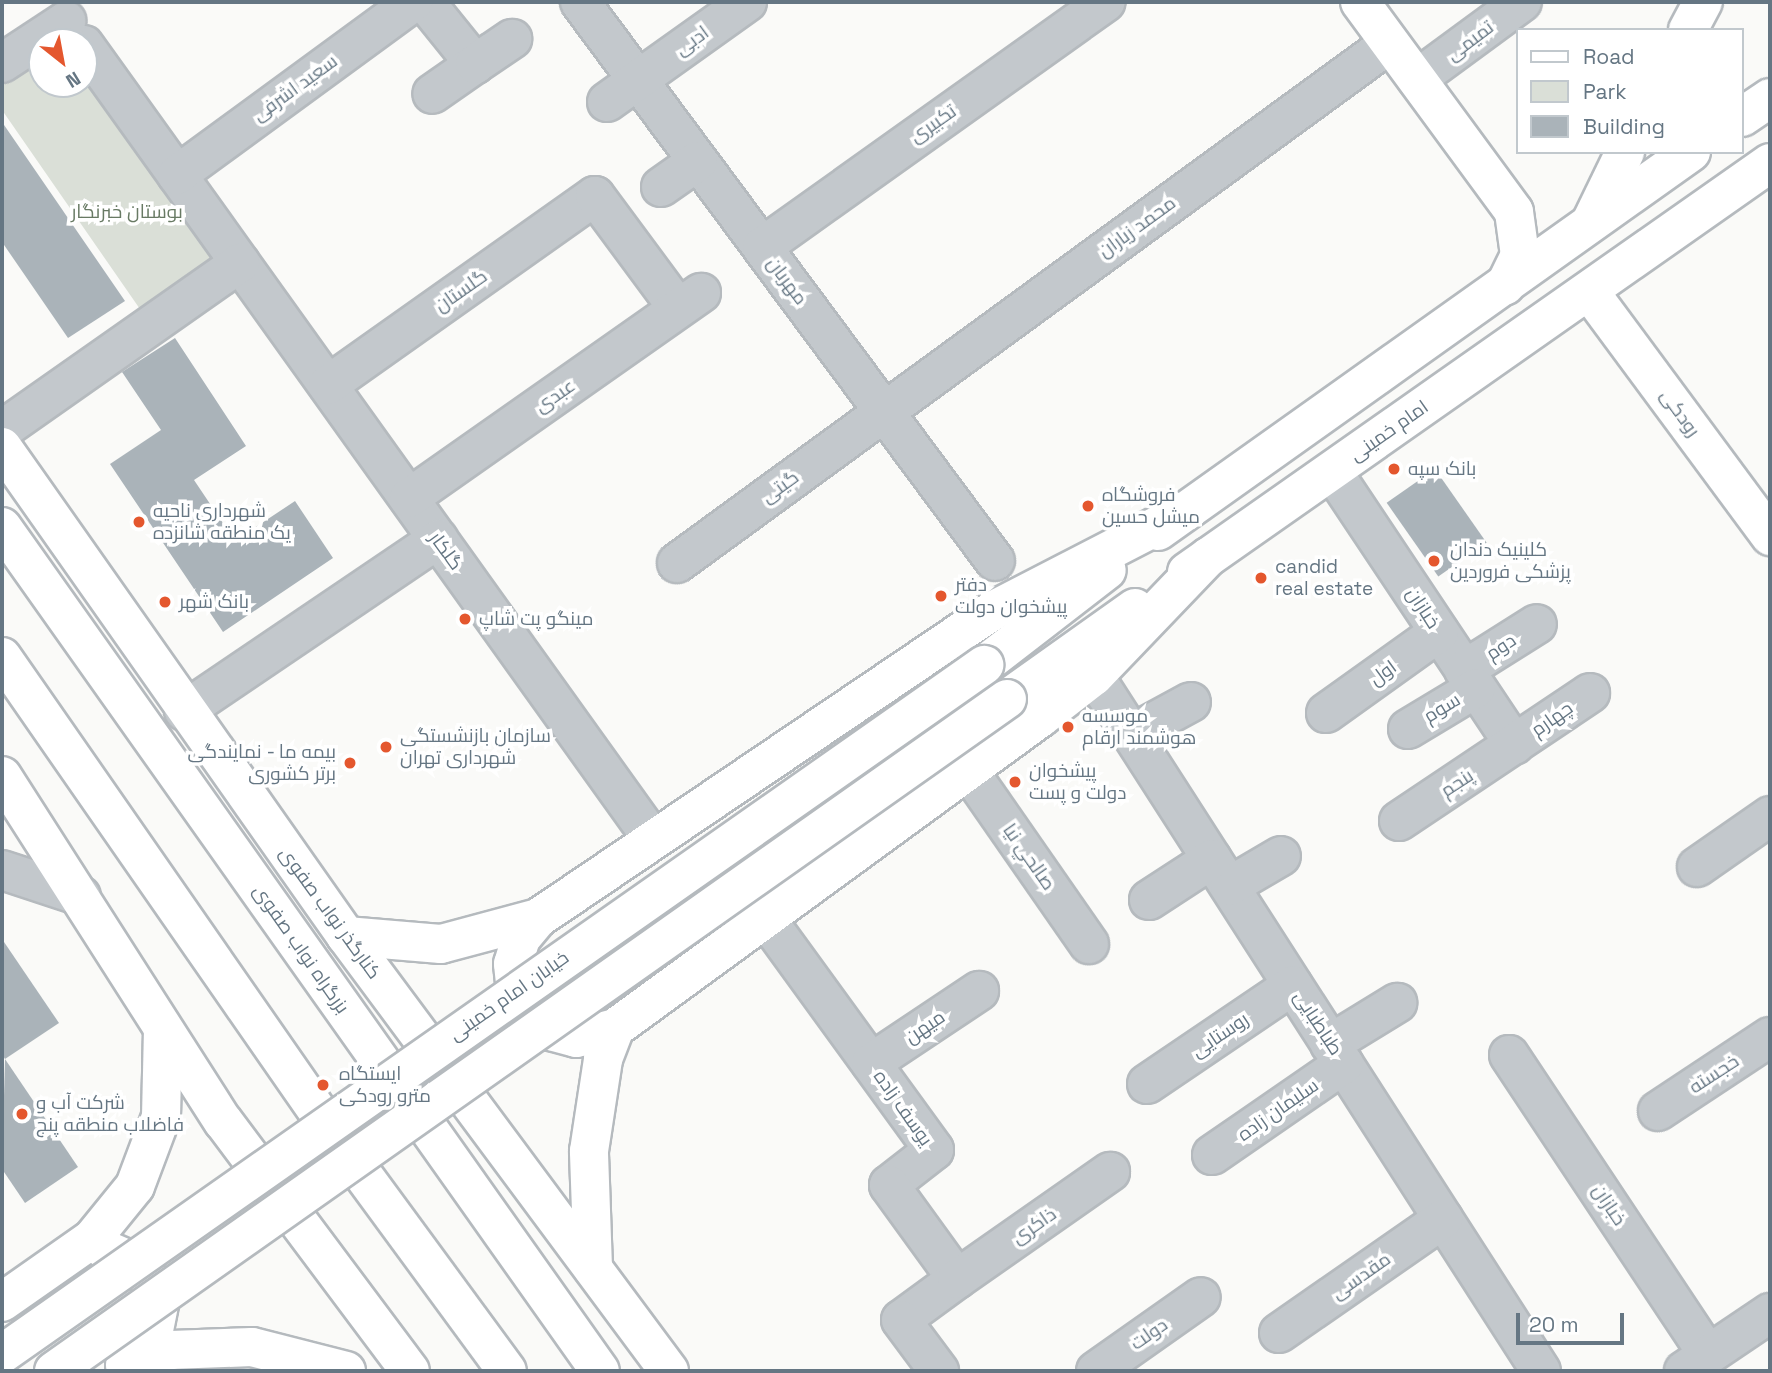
<!DOCTYPE html>
<html>
<head>
<meta charset="utf-8">
<style>
	body { margin:0 }
	#map { position:relative; width:1772px; height:1373px; overflow:hidden; background:#fafaf8; font-family:"Space Grotesk",Cairo,sans-serif }
	div>[style] { position:absolute }
	.green>* { inset:0; background:#dadfd7 }
	.building>* { inset:0; background:#aab3b9; transform-origin:0 0 }
	.roads { filter:drop-shadow(2px 0 #b5babe) drop-shadow(-2px 0 #b5babe) drop-shadow(0 2px #b5babe) drop-shadow(0 -2px #b5babe) }
	.minor>* { height:38px; margin:-19px; padding:0 19px; transform-origin:19px; border-radius:19px; background:#c3c8cc }
	.major>* { height:38px; margin:-19px; padding:0 19px; transform-origin:19px; border-radius:19px; background:#fff }
	.highway>* { height:38px; margin:-19px; padding:0 19px; transform-origin:19px; border-radius:19px; background:#fff }
	.bridges { filter:drop-shadow(2px 0 #b5babe) drop-shadow(-2px 0 #b5babe) drop-shadow(0 2px #b5babe) drop-shadow(0 -2px #b5babe) }
	.major-bridge>* { height:38px; margin:-19px; padding:0 19px; transform-origin:19px; border-radius:19px; background:#fff }
	.dots>* { width:19px; height:19px; translate:-50% -50%; box-sizing:border-box; border:4px solid #fff; border-radius:50% }
	span { translate:-50% -50%; white-space:nowrap; text-align:center; line-height:1.15; -webkit-text-stroke:7px #fff; paint-order:stroke }
	.street-label { font-size:19px; color:#657683 }
	.park-label { font-size:19px; color:#687a64 }
	.poi-label { font-size:19px; color:#657683 }
	.left { translate:0 -50%; text-align:left }
	.right { translate:-100% -50%; text-align:right }
	.frame { position:absolute; inset:0; border:4px solid #657683; pointer-events:none }
	.legend { position:absolute; left:1516px; top:28px; width:228px; height:126px; box-sizing:border-box; background:#fff; border:2px solid #c1c8cd; margin:0; padding:9px 12px; list-style:none; font-size:21px; color:#657683 }
	.legend li { display:flex; align-items:center; gap:14px; height:35px }
	.legend b { width:35px; border:2px solid #c1c8cd }
	.north { position:absolute; left:28px; top:28px; width:70px; height:70px; box-sizing:border-box; background:#fff; border:2px solid #c1c8cd; border-radius:50%; rotate:149deg; font-size:19px; font-weight:700; line-height:28px; text-align:center; color:#657683 }
	.north::after { content:''; display:block; margin:auto; width:24px; height:32px; background:#e4572e; clip-path:polygon(50% 0,100% 100%,50% 72%,0 100%) }
	.scale { position:absolute; left:1516px; top:1313px; width:108px; height:32px; box-sizing:border-box; border:4px solid #657683; border-top:0; padding-left:9px; font-size:21px; line-height:24px; white-space:nowrap; color:#657683; -webkit-text-stroke:5px #fff; paint-order:stroke }
</style>
</head>
<body>
<div id="map">
	<div class="green">
		<i style="clip-path:polygon(42px 51px,42px 84px,84px 84px,84px 72px,216px 262px,142px 312px,2px 110px,2px 79px)"></i>
	</div>
	<div class="building">
		<i style="clip-path:polygon(2px 122px,125px 301px,68px 338px,2px 242px)"></i>
		<i style="clip-path:polygon(175px 338px,246px 446px,194px 480px,235px 541px,295px 501px,333px 558px,223px 632px,110px 464px,161px 430px,122px 372px)"></i>
		<i style="left:1435px;top:469px;width:90px;height:59px;rotate:55deg"></i>
		<i style="clip-path:polygon(2px 939px,59px 1023px,5px 1059px,2px 1054px)"></i>
		<i style="clip-path:polygon(5px 1059px,78px 1167px,25px 1203px,2px 1169px)"></i>
	</div>
	<div class="roads">
		<div class="minor">
			<i style="left:425px;top:2px;width:80px;rotate:51.1deg"></i>
			<i style="left:475px;top:64px;width:52px;rotate:145.1deg"></i>
			<i style="left:580px;top:2px;width:696px;rotate:53.41deg"></i>
			<i style="left:84px;top:45px;width:975px;rotate:54.39deg"></i>
			<i style="left:2px;top:63px;width:77px;rotate:-33.3deg"></i>
			<i style="left:475px;top:64px;width:45px;rotate:-34deg"></i>
			<i style="left:1417px;top:79px;width:130px;rotate:-36.3deg"></i>
			<i style="left:607px;top:102px;width:172px;rotate:-35.5deg"></i>
			<i style="left:177px;top:175px;width:293px;rotate:-36.2deg"></i>
			<i style="left:661px;top:187px;width:45px;rotate:-35.1deg"></i>
			<i style="left:762px;top:247px;width:422px;rotate:-35.5deg"></i>
			<i style="left:328px;top:385px;width:327px;rotate:-35.3deg"></i>
			<i style="left:595px;top:196px;width:139px;rotate:53.5deg"></i>
			<i style="left:2px;top:430px;width:291px;rotate:-35.1deg"></i>
			<i style="left:1332px;top:471px;width:329px;rotate:56.3deg"></i>
			<i style="left:409px;top:498px;width:357px;rotate:-35.1deg"></i>
			<i style="left:677px;top:563px;width:882px;rotate:-36.1deg"></i>
			<i style="left:1464px;top:670px;width:86px;rotate:-32.2deg"></i>
			<i style="left:1094px;top:676px;width:826px;rotate:57.25deg"></i>
			<i style="left:184px;top:711px;width:307px;rotate:-34.1deg"></i>
			<i style="left:1326px;top:713px;width:139px;rotate:-35.6deg"></i>
			<i style="left:1408px;top:729px;width:79px;rotate:-31.1deg"></i>
			<i style="left:1132px;top:734px;width:67px;rotate:-28.5deg"></i>
			<i style="left:968px;top:770px;width:212px;rotate:55.2deg"></i>
			<i style="left:1399px;top:821px;width:230px;rotate:-33.8deg"></i>
			<i style="left:1697px;top:867px;width:89px;rotate:-34.9deg"></i>
			<i style="left:2px;top:870px;width:83px;rotate:18.2deg"></i>
			<i style="left:1230px;top:886px;width:59px;rotate:-30.5deg"></i>
			<i style="left:1149px;top:900px;width:75px;rotate:-33.1deg"></i>
			<i style="left:767px;top:920px;width:284px;rotate:54deg"></i>
			<i style="left:934px;top:1150px;width:57px;rotate:142.1deg"></i>
			<i style="left:889px;top:1185px;width:116px;rotate:54.1deg"></i>
			<i style="left:957px;top:1279px;width:69px;rotate:143.8deg"></i>
			<i style="left:901px;top:1320px;width:64px;rotate:53.3deg"></i>
			<i style="left:1330px;top:1044px;width:79px;rotate:-31.5deg"></i>
			<i style="left:1509px;top:1055px;width:359px;rotate:56.4deg"></i>
			<i style="left:871px;top:1063px;width:130px;rotate:-33.7deg"></i>
			<i style="left:1147px;top:1084px;width:176px;rotate:-34.1deg"></i>
			<i style="left:1658px;top:1111px;width:134px;rotate:-33.5deg"></i>
			<i style="left:1212px;top:1155px;width:160px;rotate:-34.6deg"></i>
			<i style="left:957px;top:1279px;width:187px;rotate:-35deg"></i>
			<i style="left:1279px;top:1333px;width:200px;rotate:-34.8deg"></i>
			<i style="left:1096px;top:1371px;width:128px;rotate:-35.2deg"></i>
			<i style="left:1684px;top:1371px;width:104px;rotate:-34deg"></i>
		</div>
		<div class="major">
			<i style="left:1360px;top:2px;width:260px;rotate:53.7deg"></i>
			<i style="left:1514px;top:212px;width:43px;rotate:82.1deg"></i>
			<i style="left:1520px;top:255px;width:34px;rotate:116deg"></i>
			<i style="left:1688px;top:30px;width:32px;rotate:-62deg"></i>
			<i style="left:1742px;top:117px;width:34px;rotate:-34deg"></i>
			<i style="left:1592px;top:220px;width:76px;rotate:-64.1deg"></i>
			<i style="left:1589px;top:291px;width:305px;rotate:53.5deg"></i>
			<i style="left:2px;top:447px;width:598px;rotate:54.87deg"></i>
			<i style="left:346px;top:936px;width:542px;rotate:53.41deg"></i>
			<i style="left:1178px;top:515px;width:209px;rotate:152.7deg"></i>
			<i style="left:992px;top:611px;width:548px;rotate:145.93deg"></i>
			<i style="left:538px;top:918px;width:26px;rotate:130deg"></i>
			<i style="left:521px;top:938px;width:27px;rotate:107deg"></i>
			<i style="left:513px;top:964px;width:27px;rotate:84deg"></i>
			<i style="left:516px;top:991px;width:26px;rotate:62deg"></i>
			<i style="left:528px;top:1014px;width:28px;rotate:38deg"></i>
			<i style="left:550px;top:1031px;width:27px;rotate:15deg"></i>
			<i style="left:576px;top:1038px;width:40px;rotate:-14.4deg"></i>
			<i style="left:615px;top:1028px;width:526px;rotate:-36.11deg"></i>
			<i style="left:1040px;top:718px;width:68px;rotate:-37.9deg"></i>
			<i style="left:1094px;top:676px;width:165px;rotate:-46.2deg"></i>
			<i style="left:1158px;top:531px;width:654px;rotate:-35.42deg"></i>
			<i style="left:1187px;top:572px;width:712px;rotate:-35.05deg"></i>
			<i style="left:984px;top:665px;width:155px;rotate:-37.7deg"></i>
			<i style="left:1007px;top:699px;width:157px;rotate:-35.4deg"></i>
			<i style="left:2px;top:776px;width:410px;rotate:57.4deg"></i>
			<i style="left:223px;top:1121px;width:312px;rotate:53.2deg"></i>
			<i style="left:346px;top:936px;width:95px;rotate:4.8deg"></i>
			<i style="left:441px;top:944px;width:100px;rotate:-15deg"></i>
			<i style="left:104px;top:1249px;width:40px;rotate:23.4deg"></i>
			<i style="left:141px;top:1265px;width:40px;rotate:62deg"></i>
			<i style="left:160px;top:1300px;width:41px;rotate:101.3deg"></i>
			<i style="left:152px;top:1340px;width:37px;rotate:137deg"></i>
			<i style="left:593px;top:1268px;width:117px;rotate:-92deg"></i>
			<i style="left:589px;top:1151px;width:93px;rotate:-81.3deg"></i>
			<i style="left:603px;top:1059px;width:33px;rotate:-69deg"></i>
			<i style="left:2px;top:1302px;width:110px;rotate:-35deg"></i>
			<i style="left:92px;top:1239px;width:68px;rotate:-50.9deg"></i>
			<i style="left:135px;top:1186px;width:74px;rotate:-69.4deg"></i>
			<i style="left:161px;top:1117px;width:85px;rotate:-88.7deg"></i>
			<i style="left:132px;top:1360px;width:40px;rotate:-14.4deg"></i>
			<i style="left:171px;top:1350px;width:81px;rotate:-2.1deg"></i>
			<i style="left:252px;top:1347px;width:97px;rotate:14.3deg"></i>
		</div>
		<div class="highway">
			<i style="left:2px;top:527px;width:1034px;rotate:54.68deg"></i>
			<i style="left:2px;top:657px;width:594px;rotate:55.21deg"></i>
			<i style="left:341px;top:1145px;width:280px;rotate:53.7deg"></i>
		</div>
	</div>
	<div class="bridges">
		<div class="major-bridge">
			<i style="left:2px;top:1354px;width:1200px;rotate:-35.05deg"></i>
			<i style="left:54px;top:1371px;width:1166px;rotate:-35.19deg"></i>
		</div>
	</div>
	<div class="dots">
		<i style="left:1394px;top:469px;background:#e4572e"></i>
		<i style="left:1088px;top:506px;background:#e4572e"></i>
		<i style="left:139px;top:522px;background:#e4572e"></i>
		<i style="left:1434px;top:561px;background:#e4572e"></i>
		<i style="left:1261px;top:578px;background:#e4572e"></i>
		<i style="left:941px;top:596px;background:#e4572e"></i>
		<i style="left:165px;top:602px;background:#e4572e"></i>
		<i style="left:465px;top:619px;background:#e4572e"></i>
		<i style="left:1068px;top:727px;background:#e4572e"></i>
		<i style="left:386px;top:747px;background:#e4572e"></i>
		<i style="left:350px;top:763px;background:#e4572e"></i>
		<i style="left:1015px;top:782px;background:#e4572e"></i>
		<i style="left:323px;top:1085px;background:#e4572e"></i>
		<i style="left:22px;top:1114px;background:#e4572e"></i>
	</div>
	<div class="street-label">
		<span style="left:692px;top:41px;rotate:-36deg">ادبی</span>
		<span style="left:1470px;top:41px;rotate:-37deg">تمیمی</span>
		<span style="left:295px;top:88px;rotate:-36deg">سعید اشرفی</span>
		<span style="left:933px;top:124px;rotate:-35deg">تکبیری</span>
		<span style="left:1137px;top:227px;rotate:-36deg">محمد زیاران</span>
		<span style="left:787px;top:281px;rotate:53deg">مهربان</span>
		<span style="left:461px;top:291px;rotate:-35deg">گلستان</span>
		<span style="left:555px;top:396px;rotate:-35deg">عبدی</span>
		<span style="left:1680px;top:413px;rotate:54deg">رودکی</span>
		<span style="left:1389px;top:431px;rotate:-35deg">امام خمینی</span>
		<span style="left:780px;top:487px;rotate:-36deg">گیتی</span>
		<span style="left:446px;top:551px;rotate:54deg">گلکار</span>
		<span style="left:1423px;top:608px;rotate:57deg">خبازان</span>
		<span style="left:1501px;top:647px;rotate:-33deg">دوم</span>
		<span style="left:1383px;top:673px;rotate:-36deg">اول</span>
		<span style="left:1442px;top:708px;rotate:-31deg">سوم</span>
		<span style="left:1552px;top:719px;rotate:-35deg">چهارم</span>
		<span style="left:1457px;top:783px;rotate:-33deg">پنجم</span>
		<span style="left:1029px;top:857px;rotate:55deg">صالحي نیا</span>
		<span style="left:330px;top:913px;rotate:54deg">کنارگذر نواب صفوی</span>
		<span style="left:301px;top:949px;rotate:55deg">بزرگراه نواب صفوی</span>
		<span style="left:509px;top:996px;rotate:-35deg">خیابان امام خمینی</span>
		<span style="left:1318px;top:1023px;rotate:57deg">طباطبایی</span>
		<span style="left:925px;top:1027px;rotate:-34deg">میهن</span>
		<span style="left:1220px;top:1035px;rotate:-34deg">روستایی</span>
		<span style="left:1714px;top:1074px;rotate:-33deg">خجسته</span>
		<span style="left:903px;top:1108px;rotate:55deg">یوسف زاده</span>
		<span style="left:1278px;top:1110px;rotate:-35deg">سلیمان زاده</span>
		<span style="left:1609px;top:1205px;rotate:56deg">خبازان</span>
		<span style="left:1034px;top:1226px;rotate:-35deg">ذاکری</span>
		<span style="left:1361px;top:1276px;rotate:-35deg">مقدسی</span>
		<span style="left:1149px;top:1334px;rotate:-35deg">دولت</span>
	</div>
	<div class="park-label">
		<span style="left:127px;top:212px">بوستان خبرنگار</span>
	</div>
	<div class="poi-label">
		<span class="left" style="left:1408px;top:469px">بانک سپه</span>
		<span class="left" style="left:1102px;top:506px">فروشگاه<br>میشل حسین</span>
		<span class="left" style="left:153px;top:522px">شهرداری ناحیه<br>یک منطقه شانزده</span>
		<span class="left" style="left:1450px;top:561px">کلینیک دندان<br>پزشکی فروردین</span>
		<span class="left" style="left:1275px;top:578px">candid<br>real estate</span>
		<span class="left" style="left:955px;top:596px">دفتر<br>پیشخوان دولت</span>
		<span class="left" style="left:179px;top:602px">بانک شهر</span>
		<span class="left" style="left:479px;top:619px">مینگو پت شاپ</span>
		<span class="left" style="left:1082px;top:727px">موسسه<br>هوشمند ارقام</span>
		<span class="left" style="left:400px;top:747px">سازمان بازنشستگی<br>شهرداری تهران</span>
		<span class="right" style="left:336px;top:763px">بیمه ما - نمایندگی<br>برتر کشوری</span>
		<span class="left" style="left:1029px;top:782px">پیشخوان<br>دولت و پست</span>
		<span class="left" style="left:339px;top:1085px">ایستگاه<br>مترو رودکی</span>
		<span class="left" style="left:36px;top:1114px">شرکت آب و<br>فاضلاب منطقه پنج</span>
	</div>
	<div class="frame"></div>
	<ul class="legend">
	<li><b style="height:9px;background:#fff"></b>Road</li>
	<li><b style="height:19px;background:#dadfd7"></b>Park</li>
	<li><b style="height:19px;background:#aab3b9"></b>Building</li>
	</ul>
	<div class="north">N</div>
	<div class="scale">20 m</div>
</div>
</body>
</html>
